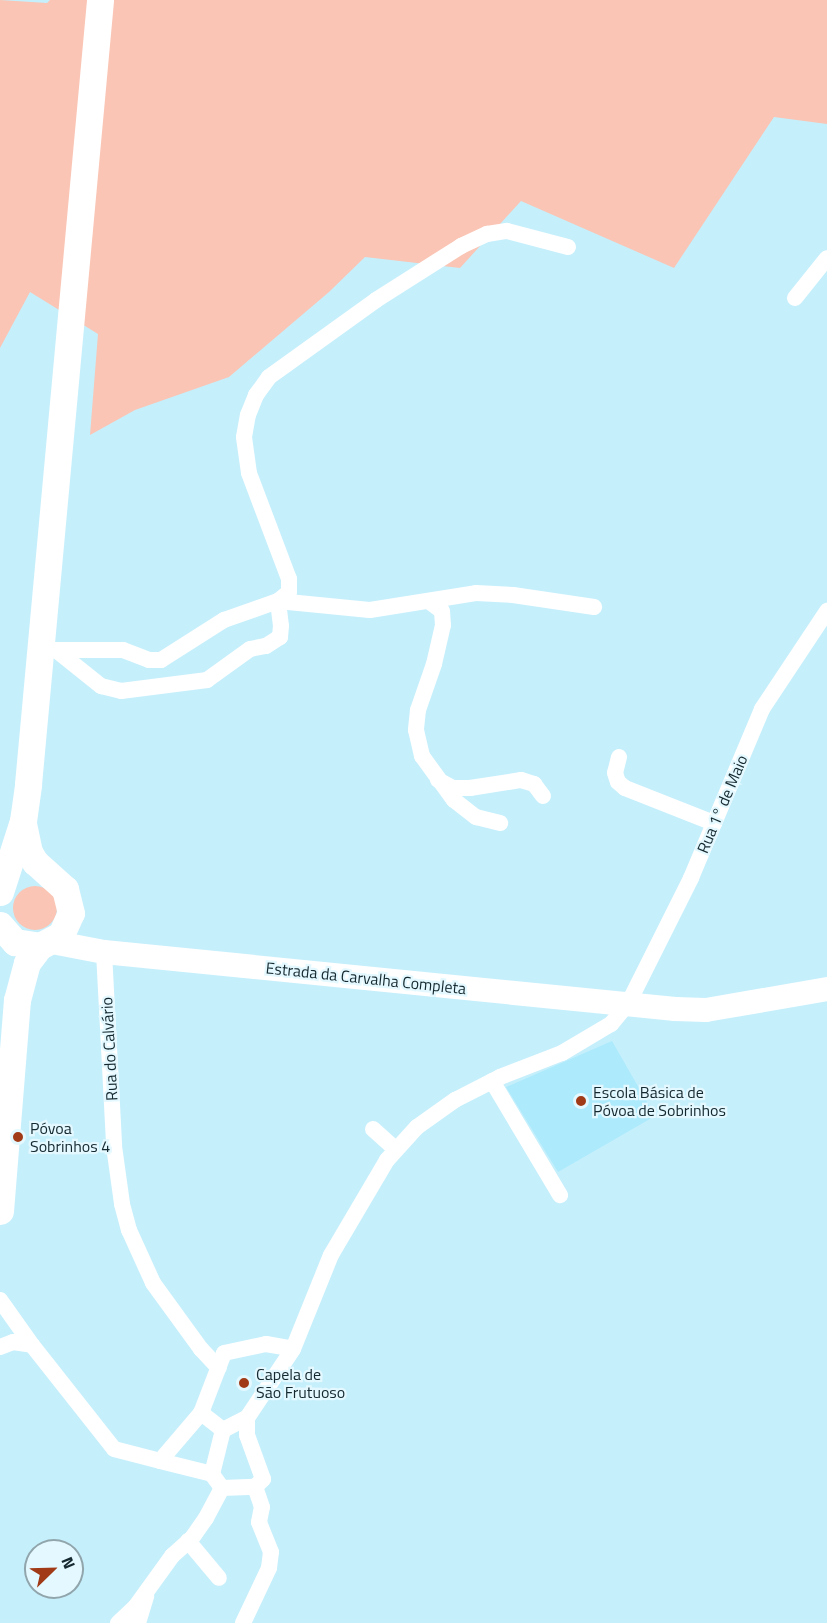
<!DOCTYPE html>
<html>
<head>
<meta charset="utf-8">
<style>
	body { margin:0 }
	#map { position:relative; width:827px; height:1623px; overflow:hidden; background:#c6effc; font-family:"Titillium Web",sans-serif }
	div>[style] { position:absolute }
	.built>* { inset:0; background:#aceafc }
	.green>* { inset:0; background:#fac5b4 }
	.round { border-radius:50% }
	.street>* { height:16px; margin:-8px; padding:0 8px; transform-origin:8px; border-radius:8px; background:#fff }
	.secondary>* { height:24px; margin:-12px; padding:0 12px; transform-origin:12px; border-radius:12px; background:#fff }
	.primary>* { height:27px; margin:-13.5px; padding:0 13.5px; transform-origin:13.5px; border-radius:13.5px; background:#fff }
	.dots>* { width:16px; height:16px; translate:-50% -50%; box-sizing:border-box; border:3px solid #e4f9ff; border-radius:50% }
	span { translate:-50% -50%; white-space:nowrap; text-align:center; line-height:1.15; -webkit-text-stroke:4.5px #e4f9ff; paint-order:stroke }
	.street-label { font-size:16px; color:#14292f }
	.poi-label { font-size:16px; color:#14292f }
	.left { translate:0 -50%; text-align:left }
	.north { position:absolute; left:24px; top:1539px; width:60px; height:60px; box-sizing:border-box; background:#e4f9ff; border:2px solid #91a6ac; border-radius:50%; rotate:67deg; font-size:16px; font-weight:700; line-height:24px; text-align:center; color:#14292f }
	.north::after { content:''; display:block; margin:auto; width:21px; height:27px; background:#a13a16; clip-path:polygon(50% 0,100% 100%,50% 72%,0 100%) }
</style>
</head>
<body>
<div id="map">
	<div class="built">
		<i style="clip-path:polygon(612px 1041px,655px 1116px,558px 1172px,506px 1087px)"></i>
	</div>
	<div class="green">
		<i style="clip-path:polygon(0 0,47px 3px,50px 0,827px 0,827px 124px,774px 117px,674px 268px,521px 201px,460px 268px,365px 257px,329px 292px,229px 377px,135px 410px,90px 435px,98px 334px,30px 292px,0 348px)"></i>
		<i class="round" style="left:13px;top:886px;width:44px;height:44px"></i>
	</div>
	<div class="street">
		<i style="left:795px;top:298px;width:51px;rotate:-51.3deg"></i>
		<i style="left:430px;top:602px;width:15px;rotate:37deg"></i>
		<i style="left:442px;top:611px;width:14px;rotate:86deg"></i>
		<i style="left:443px;top:625px;width:40px;rotate:103deg"></i>
		<i style="left:434px;top:664px;width:49px;rotate:109.2deg"></i>
		<i style="left:418px;top:710px;width:20px;rotate:96deg"></i>
		<i style="left:416px;top:730px;width:27px;rotate:77deg"></i>
		<i style="left:422px;top:756px;width:54px;rotate:54deg"></i>
		<i style="left:454px;top:800px;width:28px;rotate:38deg"></i>
		<i style="left:476px;top:817px;width:25px;rotate:14deg"></i>
		<i style="left:51px;top:650px;width:72px"></i>
		<i style="left:123px;top:650px;width:28px;rotate:21deg"></i>
		<i style="left:149px;top:660px;width:12px"></i>
		<i style="left:161px;top:660px;width:75px;rotate:-32.4deg"></i>
		<i style="left:224px;top:620px;width:57px;rotate:-19.4deg"></i>
		<i style="left:278px;top:601px;width:92px;rotate:5.6deg"></i>
		<i style="left:370px;top:610px;width:107px;rotate:-9.1deg"></i>
		<i style="left:476px;top:593px;width:37px;rotate:3deg"></i>
		<i style="left:513px;top:595px;width:82px;rotate:8.4deg"></i>
		<i style="left:56px;top:650px;width:58px;rotate:38.7deg"></i>
		<i style="left:101px;top:686px;width:21px;rotate:14deg"></i>
		<i style="left:121px;top:691px;width:87px;rotate:-7.3deg"></i>
		<i style="left:207px;top:680px;width:53px;rotate:-35.8deg"></i>
		<i style="left:250px;top:649px;width:16px;rotate:-11deg"></i>
		<i style="left:266px;top:646px;width:17px;rotate:-33deg"></i>
		<i style="left:280px;top:637px;width:11px;rotate:-85deg"></i>
		<i style="left:281px;top:626px;width:25px;rotate:-97deg"></i>
		<i style="left:278px;top:601px;width:14px;rotate:-39deg"></i>
		<i style="left:289px;top:592px;width:13px;rotate:-90deg"></i>
		<i style="left:289px;top:579px;width:113px;rotate:-110.7deg"></i>
		<i style="left:249px;top:473px;width:36px;rotate:-98deg"></i>
		<i style="left:244px;top:437px;width:22px;rotate:-80deg"></i>
		<i style="left:248px;top:415px;width:22px;rotate:-68deg"></i>
		<i style="left:256px;top:395px;width:22px;rotate:-54deg"></i>
		<i style="left:269px;top:377px;width:132px;rotate:-35.7deg"></i>
		<i style="left:376px;top:300px;width:101px;rotate:-32.4deg"></i>
		<i style="left:461px;top:246px;width:29px;rotate:-25deg"></i>
		<i style="left:487px;top:234px;width:20px;rotate:-9deg"></i>
		<i style="left:507px;top:231px;width:63px;rotate:14.7deg"></i>
		<i style="left:619px;top:757px;width:16px;rotate:104deg"></i>
		<i style="left:615px;top:773px;width:9px;rotate:72deg"></i>
		<i style="left:618px;top:782px;width:9px;rotate:41deg"></i>
		<i style="left:625px;top:788px;width:96px;rotate:21.5deg"></i>
		<i style="left:438px;top:780px;width:17px;rotate:28deg"></i>
		<i style="left:453px;top:788px;width:17px"></i>
		<i style="left:470px;top:788px;width:52px;rotate:-8.9deg"></i>
		<i style="left:521px;top:780px;width:14px;rotate:17deg"></i>
		<i style="left:534px;top:784px;width:15px;rotate:53deg"></i>
		<i style="left:104px;top:952px;width:194px;rotate:87deg"></i>
		<i style="left:114px;top:1146px;width:59px;rotate:82.1deg"></i>
		<i style="left:122px;top:1204px;width:27px;rotate:75deg"></i>
		<i style="left:129px;top:1230px;width:58px;rotate:65.6deg"></i>
		<i style="left:153px;top:1283px;width:82px;rotate:54deg"></i>
		<i style="left:201px;top:1349px;width:26px;rotate:47deg"></i>
		<i style="left:492px;top:1081px;width:133px;rotate:59.2deg"></i>
		<i style="left:373px;top:1129px;width:31px;rotate:42deg"></i>
		<i style="left:0;top:1300px;width:55px;rotate:54.6deg"></i>
		<i style="left:32px;top:1345px;width:132px;rotate:51.7deg"></i>
		<i style="left:114px;top:1449px;width:48px;rotate:14.6deg"></i>
		<i style="left:0;top:1347px;width:14px;rotate:-21deg"></i>
		<i style="left:13px;top:1342px;width:19px;rotate:9deg"></i>
		<i style="left:201px;top:1413px;width:63px;rotate:130.5deg"></i>
		<i style="left:160px;top:1461px;width:54px;rotate:14deg"></i>
		<i style="left:247px;top:1418px;width:17px;rotate:90deg"></i>
		<i style="left:247px;top:1435px;width:47px;rotate:70deg"></i>
		<i style="left:263px;top:1479px;width:11px;rotate:135deg"></i>
		<i style="left:223px;top:1430px;width:27px;rotate:-27deg"></i>
		<i style="left:247px;top:1418px;width:83px;rotate:-56.3deg"></i>
		<i style="left:293px;top:1349px;width:101px;rotate:-68deg"></i>
		<i style="left:331px;top:1255px;width:110px;rotate:-59.5deg"></i>
		<i style="left:387px;top:1160px;width:45px;rotate:-47.7deg"></i>
		<i style="left:417px;top:1127px;width:47px;rotate:-35.4deg"></i>
		<i style="left:455px;top:1100px;width:51px;rotate:-27.1deg"></i>
		<i style="left:500px;top:1077px;width:66px;rotate:-21.2deg"></i>
		<i style="left:562px;top:1053px;width:57px;rotate:-30.6deg"></i>
		<i style="left:611px;top:1024px;width:26px;rotate:-50deg"></i>
		<i style="left:628px;top:1004px;width:141px;rotate:-63.4deg"></i>
		<i style="left:691px;top:878px;width:183px;rotate:-67.2deg"></i>
		<i style="left:762px;top:709px;width:118px;rotate:-56.4deg"></i>
		<i style="left:212px;top:1474px;width:45px;rotate:-76deg"></i>
		<i style="left:223px;top:1430px;width:28px;rotate:-142deg"></i>
		<i style="left:201px;top:1413px;width:64px;rotate:-69deg"></i>
		<i style="left:224px;top:1353px;width:43px;rotate:-12.1deg"></i>
		<i style="left:266px;top:1344px;width:27px;rotate:10deg"></i>
		<i style="left:222px;top:1488px;width:33px;rotate:-2deg"></i>
		<i style="left:188px;top:1541px;width:48px;rotate:50deg"></i>
		<i style="left:118px;top:1623px;width:25px;rotate:-43deg"></i>
		<i style="left:136px;top:1606px;width:62px;rotate:-54.2deg"></i>
		<i style="left:172px;top:1556px;width:27px;rotate:-42deg"></i>
		<i style="left:192px;top:1538px;width:24px;rotate:-55deg"></i>
		<i style="left:206px;top:1518px;width:34px;rotate:-62deg"></i>
		<i style="left:222px;top:1488px;width:17px;rotate:-126deg"></i>
		<i style="left:138px;top:1623px;width:28px;rotate:-73deg"></i>
		<i style="left:243px;top:1623px;width:61px;rotate:-64.7deg"></i>
		<i style="left:269px;top:1568px;width:16px;rotate:-83deg"></i>
		<i style="left:271px;top:1552px;width:32px;rotate:-112deg"></i>
		<i style="left:259px;top:1522px;width:15px;rotate:-79deg"></i>
		<i style="left:262px;top:1507px;width:21px;rotate:-109deg"></i>
	</div>
	<div class="secondary">
		<i style="left:52px;top:942px;width:53px;rotate:10.9deg"></i>
		<i style="left:104px;top:952px;width:574px;rotate:5.7deg"></i>
		<i style="left:675px;top:1009px;width:31px;rotate:2deg"></i>
		<i style="left:706px;top:1010px;width:123px;rotate:-9.8deg"></i>
	</div>
	<div class="primary">
		<i style="left:0;top:892px;width:75px;rotate:-72.1deg"></i>
		<i style="left:23px;top:821px;width:37px;rotate:-82deg"></i>
		<i style="left:28px;top:784px;width:787px;rotate:-84.75deg"></i>
		<i style="left:0;top:925px;width:23px;rotate:49deg"></i>
		<i style="left:15px;top:942px;width:25px;rotate:9deg"></i>
		<i style="left:40px;top:946px;width:24px;rotate:-28deg"></i>
		<i style="left:61px;top:935px;width:24px;rotate:-66deg"></i>
		<i style="left:71px;top:913px;width:25px;rotate:-104deg"></i>
		<i style="left:65px;top:889px;width:40px;rotate:-138deg"></i>
		<i style="left:35px;top:862px;width:12px;rotate:-121deg"></i>
		<i style="left:29px;top:852px;width:30px;rotate:-102deg"></i>
		<i style="left:0;top:1211px;width:212px;rotate:-85.4deg"></i>
		<i style="left:17px;top:1000px;width:38px;rotate:-75deg"></i>
		<i style="left:27px;top:963px;width:21px;rotate:-53deg"></i>
	</div>
	<div class="dots">
		<i style="left:581px;top:1101px;background:#a13a16"></i>
		<i style="left:18px;top:1137px;background:#a13a16"></i>
		<i style="left:244px;top:1383px;background:#a13a16"></i>
	</div>
	<div class="street-label">
		<span style="left:722px;top:804px;rotate:-67deg">Rua 1° de Maio</span>
		<span style="left:366px;top:978px;rotate:6deg">Estrada da Carvalha Completa</span>
		<span style="left:109px;top:1049px;rotate:-93deg">Rua do Calvário</span>
	</div>
	<div class="poi-label">
		<span class="left" style="left:593px;top:1101px">Escola Básica de<br>Póvoa de Sobrinhos</span>
		<span class="left" style="left:30px;top:1137px">Póvoa<br>Sobrinhos 4</span>
		<span class="left" style="left:256px;top:1383px">Capela de<br>São Frutuoso</span>
	</div>
	<div class="north">N</div>
</div>
</body>
</html>
